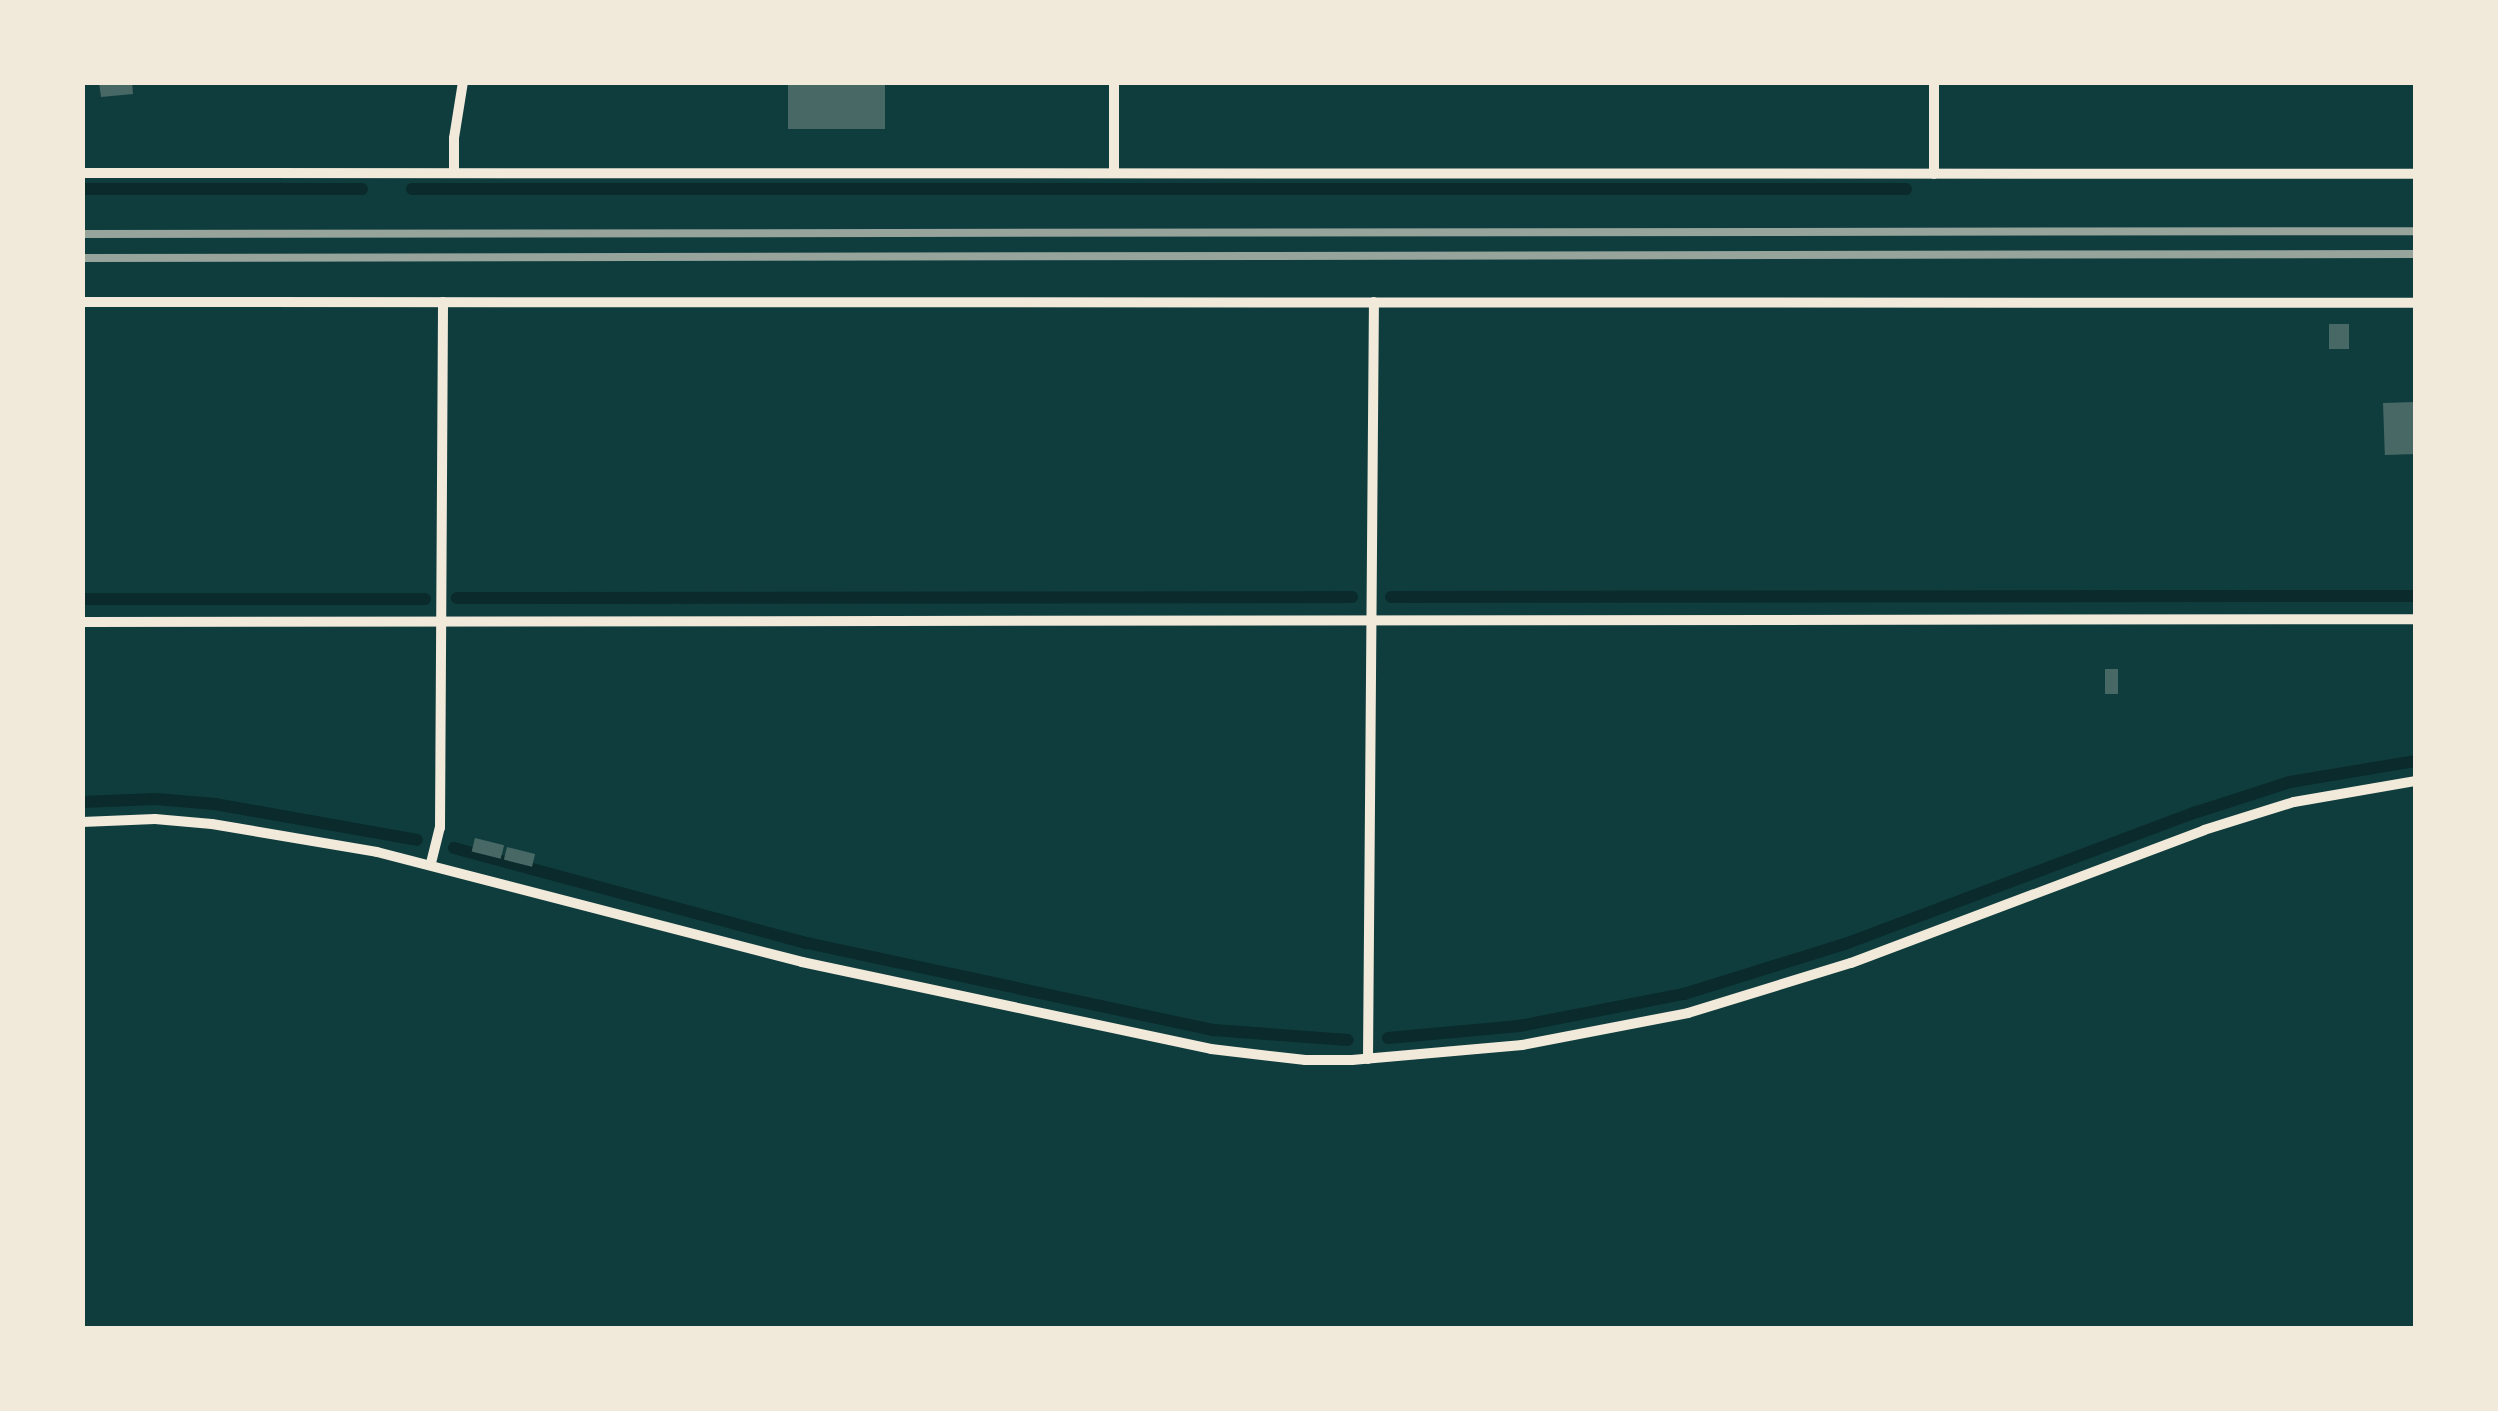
<!DOCTYPE html>
<html>
<head>
<meta charset="utf-8">
<style>
	body { margin:0 }
	#map { position:relative; width:2498px; height:1411px; overflow:hidden; background:#0f3d3e; font-family:"Space Grotesk",sans-serif }
	div>[style] { position:absolute }
	.stream>* { height:12px; margin:-6px; padding:0 6px; transform-origin:6px; border-radius:6px; background:#0a2a2b }
	.building>* { inset:0; background:#486865; transform-origin:0 0 }
	.minor>* { height:10px; margin:-5px; padding:0 5px; transform-origin:5px; border-radius:5px; background:#f1e9da }
	.rail>* { height:8px; margin:-4px; padding:0 4px; transform-origin:4px; border-radius:4px; background:#97a49c }
	span { translate:-50% -50%; white-space:nowrap; text-align:center; line-height:1.15; -webkit-text-stroke:9px #f1e9da; paint-order:stroke }
	.frame { position:absolute; inset:0; border:85px solid #f1e9da; pointer-events:none }
</style>
</head>
<body>
<div id="map">
	<div class="stream">
		<i style="left:82px;top:189px;width:280px"></i>
		<i style="left:412px;top:189px;width:1494px"></i>
		<i style="left:1391px;top:597px;width:1025px;rotate:-0.06deg"></i>
		<i style="left:457px;top:598px;width:895px;rotate:-0.06deg"></i>
		<i style="left:82px;top:599px;width:343px"></i>
		<i style="left:82px;top:802px;width:74px;rotate:-2.3deg"></i>
		<i style="left:156px;top:799px;width:59px;rotate:4.8deg"></i>
		<i style="left:215px;top:804px;width:205px;rotate:10.1deg"></i>
		<i style="left:454px;top:848px;width:366px;rotate:15.1deg"></i>
		<i style="left:807px;top:943px;width:416px;rotate:12.1deg"></i>
		<i style="left:1214px;top:1030px;width:134px;rotate:4.3deg"></i>
		<i style="left:1388px;top:1038px;width:132px;rotate:-5.2deg"></i>
		<i style="left:1519px;top:1026px;width:168px;rotate:-11deg"></i>
		<i style="left:1684px;top:994px;width:169px;rotate:-17.3deg"></i>
		<i style="left:1845px;top:944px;width:376px;rotate:-20.6deg"></i>
		<i style="left:2197px;top:812px;width:98px;rotate:-17.9deg"></i>
		<i style="left:2290px;top:782px;width:128px;rotate:-9.5deg"></i>
	</div>
	<div class="building">
		<i style="clip-path:polygon(99px 82px,132px 82px,133px 94px,101px 97px)"></i>
		<i style="left:788px;top:82px;width:97px;height:47px"></i>
		<i style="left:2329px;top:324px;width:20px;height:25px"></i>
		<i style="left:2414px;top:402px;width:52px;height:31px;rotate:88deg"></i>
		<i style="left:2105px;top:669px;width:13px;height:25px"></i>
		<i style="left:475px;top:838px;width:30px;height:14px;rotate:14deg"></i>
		<i style="left:507px;top:847px;width:29px;height:13px;rotate:14deg"></i>
	</div>
	<div class="minor">
		<i style="left:1114px;top:82px;width:91px;rotate:90deg"></i>
		<i style="left:82px;top:173px;width:2334px;rotate:0.02deg"></i>
		<i style="left:454px;top:173px;width:35px;rotate:-90deg"></i>
		<i style="left:454px;top:138px;width:57px;rotate:-80.9deg"></i>
		<i style="left:1934px;top:174px;width:92px;rotate:-90deg"></i>
		<i style="left:82px;top:302px;width:2334px;rotate:0.02deg"></i>
		<i style="left:82px;top:622px;width:2334px;rotate:-0.07deg"></i>
		<i style="left:82px;top:822px;width:73px;rotate:-2.4deg"></i>
		<i style="left:155px;top:819px;width:57px;rotate:5deg"></i>
		<i style="left:212px;top:824px;width:167px;rotate:9.6deg"></i>
		<i style="left:377px;top:852px;width:439px;rotate:14.5deg"></i>
		<i style="left:802px;top:962px;width:418px;rotate:12deg"></i>
		<i style="left:1211px;top:1049px;width:95px;rotate:6.7deg"></i>
		<i style="left:1305px;top:1060px;width:47px"></i>
		<i style="left:1352px;top:1060px;width:171px;rotate:-5deg"></i>
		<i style="left:1522px;top:1045px;width:169px;rotate:-10.9deg"></i>
		<i style="left:1688px;top:1013px;width:170px;rotate:-17.1deg"></i>
		<i style="left:1851px;top:963px;width:377px;rotate:-20.6deg"></i>
		<i style="left:2204px;top:830px;width:94px;rotate:-17.3deg"></i>
		<i style="left:2294px;top:802px;width:124px;rotate:-9.8deg"></i>
		<i style="left:431px;top:863px;width:36px;rotate:-76deg"></i>
		<i style="left:440px;top:828px;width:526px;rotate:-89.67deg"></i>
		<i style="left:1368px;top:1059px;width:757px;rotate:-89.55deg"></i>
	</div>
	<div class="rail">
		<i style="left:82px;top:234px;width:2334px;rotate:-0.07deg"></i>
		<i style="left:82px;top:258px;width:2334px;rotate:-0.1deg"></i>
	</div>
	<div class="frame"></div>
</div>
</body>
</html>
